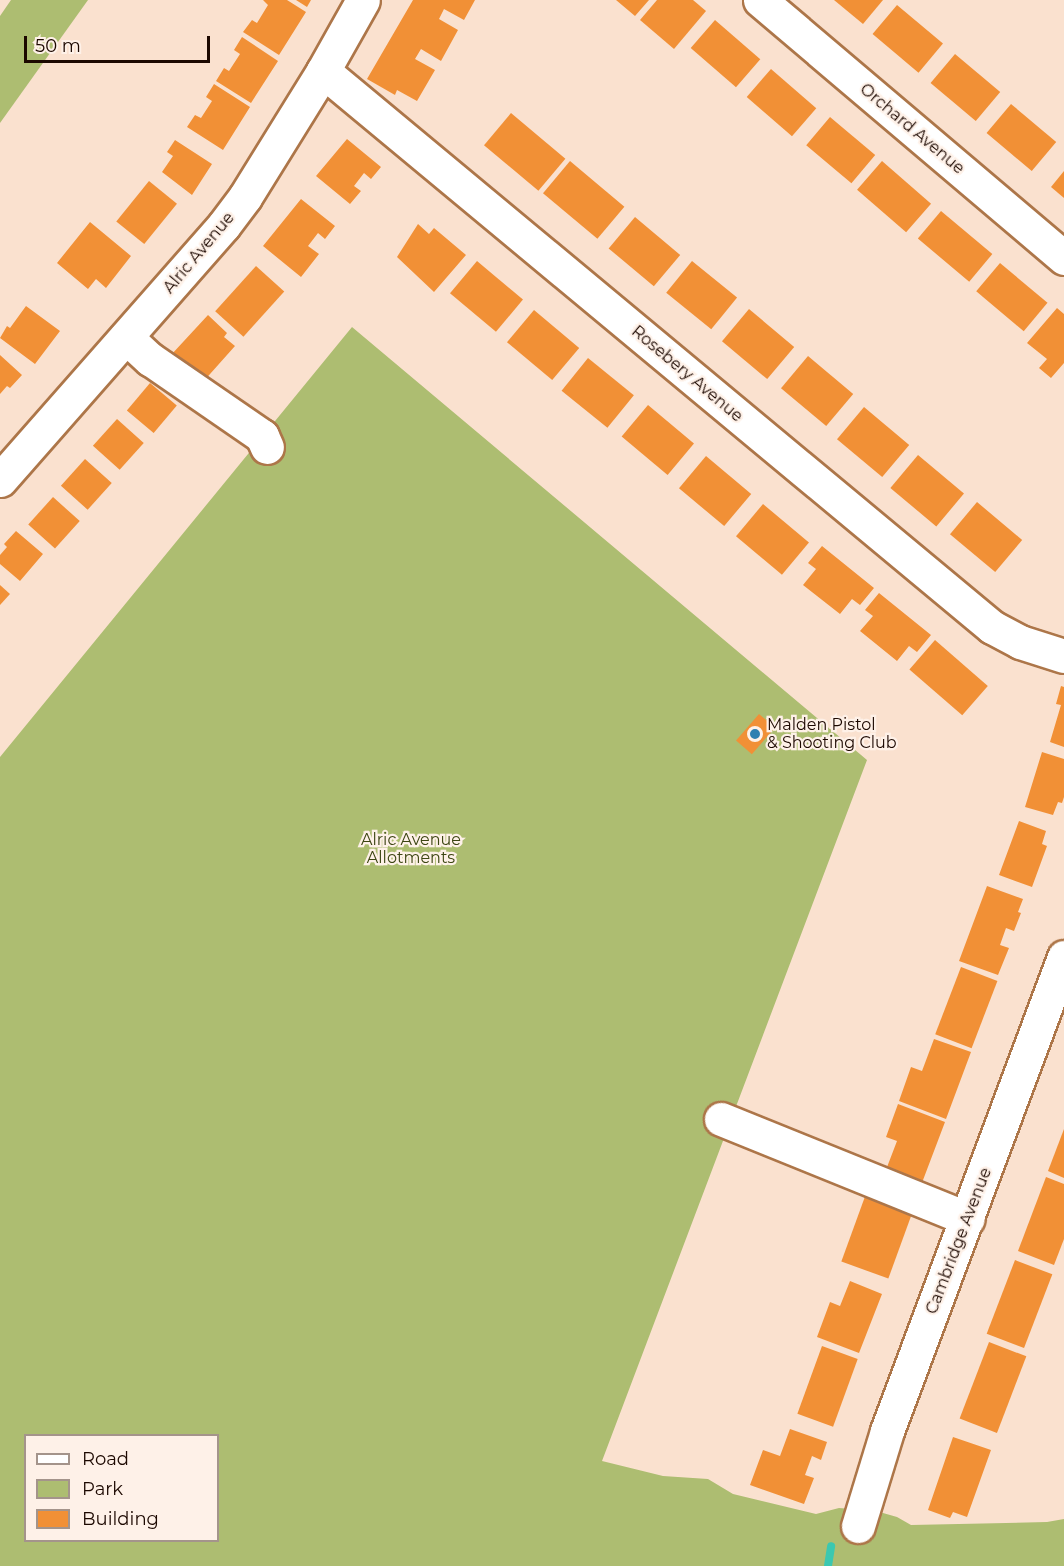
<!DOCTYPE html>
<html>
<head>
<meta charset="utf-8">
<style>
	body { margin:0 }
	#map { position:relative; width:1064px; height:1566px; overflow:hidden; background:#fae1cf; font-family:Montserrat,sans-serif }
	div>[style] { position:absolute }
	.green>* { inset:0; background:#adbd71 }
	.stream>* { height:8px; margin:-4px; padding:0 4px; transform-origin:4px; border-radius:4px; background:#3bc8b0 }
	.building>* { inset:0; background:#f19036; transform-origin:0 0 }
	.roads { filter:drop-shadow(2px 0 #ad7649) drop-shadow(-2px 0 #ad7649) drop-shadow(0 2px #ad7649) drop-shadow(0 -2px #ad7649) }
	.minor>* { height:33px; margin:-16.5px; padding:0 16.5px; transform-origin:16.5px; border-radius:16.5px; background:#fff }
	.dots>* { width:16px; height:16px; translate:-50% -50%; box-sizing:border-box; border:3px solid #fef1e8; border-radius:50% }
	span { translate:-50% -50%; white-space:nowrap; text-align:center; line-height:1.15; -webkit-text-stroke:4.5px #fef1e8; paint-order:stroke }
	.street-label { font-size:16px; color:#1c0800 }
	.poi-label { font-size:16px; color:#1c0800 }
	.left { translate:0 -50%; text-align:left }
	.park-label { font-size:16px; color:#3c4512 }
	.legend { position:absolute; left:24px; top:1434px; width:195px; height:108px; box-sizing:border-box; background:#fef1e8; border:2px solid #a4948b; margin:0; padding:8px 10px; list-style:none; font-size:18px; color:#1c0800 }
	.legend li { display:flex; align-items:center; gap:12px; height:30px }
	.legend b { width:30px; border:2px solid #a4948b }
	.scale { position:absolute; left:24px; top:36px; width:186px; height:27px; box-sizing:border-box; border:3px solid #1c0800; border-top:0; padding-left:8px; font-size:18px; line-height:21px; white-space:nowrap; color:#1c0800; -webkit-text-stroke:4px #fef1e8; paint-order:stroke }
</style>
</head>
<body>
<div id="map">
	<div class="green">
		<i style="clip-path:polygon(11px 0,88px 0,0 123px,0 16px)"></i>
		<i style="clip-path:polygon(evenodd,352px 327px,867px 760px,602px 1461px,663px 1476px,708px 1479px,733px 1494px,816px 1514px,839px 1508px,876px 1511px,897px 1517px,911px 1525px,1047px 1522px,1064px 1519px,1064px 1566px,0 1566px,0 757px,352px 327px,26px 1436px,218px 1436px,218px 1540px,26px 1540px,26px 1436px)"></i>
	</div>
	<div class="stream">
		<i style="left:828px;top:1566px;width:20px;rotate:-81deg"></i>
	</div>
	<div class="building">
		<i style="clip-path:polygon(263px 0,287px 0,306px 12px,279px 55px,243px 32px,252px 20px,257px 23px,268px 5px)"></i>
		<i style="clip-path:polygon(296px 0,311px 0,307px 7px)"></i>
		<i style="clip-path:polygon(413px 0,475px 0,464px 20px,444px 9px,439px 19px,458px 30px,441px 61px,421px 49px,415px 59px,435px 70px,417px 101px,397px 90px,395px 95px,367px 79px)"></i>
		<i style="clip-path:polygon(616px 0,649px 0,635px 16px)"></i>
		<i style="clip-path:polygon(657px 0,693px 0,706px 11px,674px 49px,640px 20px)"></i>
		<i style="clip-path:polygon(834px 0,883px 0,863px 24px)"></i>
		<i style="left:897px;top:5px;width:60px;height:38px;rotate:40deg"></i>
		<i style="left:715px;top:20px;width:60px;height:37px;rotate:41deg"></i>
		<i style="clip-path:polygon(242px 37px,278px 61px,251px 103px,216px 81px,224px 68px,229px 71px,240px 54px,234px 50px)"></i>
		<i style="left:955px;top:54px;width:59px;height:38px;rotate:40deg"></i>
		<i style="left:771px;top:69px;width:60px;height:37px;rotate:41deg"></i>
		<i style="clip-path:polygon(214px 84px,250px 107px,223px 150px,187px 127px,195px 115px,201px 118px,212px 101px,206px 97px)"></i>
		<i style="left:1011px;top:104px;width:59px;height:38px;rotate:40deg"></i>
		<i style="left:511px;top:113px;width:71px;height:42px;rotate:40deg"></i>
		<i style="left:830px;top:117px;width:59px;height:37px;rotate:40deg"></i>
		<i style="clip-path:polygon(347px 139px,381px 167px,371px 179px,364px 173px,354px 186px,361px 191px,350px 204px,316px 176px)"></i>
		<i style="clip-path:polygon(175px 140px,212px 164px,192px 195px,162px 172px,173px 156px,167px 152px)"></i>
		<i style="left:570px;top:161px;width:71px;height:42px;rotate:40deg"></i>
		<i style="left:882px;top:161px;width:65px;height:38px;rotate:41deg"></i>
		<i style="clip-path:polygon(1064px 171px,1064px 198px,1051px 187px)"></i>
		<i style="left:149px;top:181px;width:36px;height:52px;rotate:39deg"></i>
		<i style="clip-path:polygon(301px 199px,335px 226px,325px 239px,318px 233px,308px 246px,319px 254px,301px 277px,263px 246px)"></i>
		<i style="left:941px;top:211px;width:67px;height:36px;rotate:40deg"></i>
		<i style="left:635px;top:217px;width:59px;height:41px;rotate:40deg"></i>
		<i style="clip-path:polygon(90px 222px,131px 256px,106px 288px,96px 279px,88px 289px,57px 263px)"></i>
		<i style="clip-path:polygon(418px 224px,429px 234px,434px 228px,466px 255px,434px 292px,397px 257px)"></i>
		<i style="left:477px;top:261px;width:60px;height:42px;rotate:40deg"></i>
		<i style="left:692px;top:261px;width:58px;height:41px;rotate:39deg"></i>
		<i style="left:1000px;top:263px;width:62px;height:37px;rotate:40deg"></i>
		<i style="left:256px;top:266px;width:38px;height:61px;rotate:42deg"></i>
		<i style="clip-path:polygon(26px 306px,60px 331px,35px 364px,0 338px,7px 326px,10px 328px)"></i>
		<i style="clip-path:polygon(1057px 308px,1064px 314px,1064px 363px,1051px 378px,1039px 368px,1047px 359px,1027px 343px)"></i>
		<i style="left:749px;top:309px;width:59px;height:42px;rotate:40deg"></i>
		<i style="left:534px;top:310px;width:59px;height:42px;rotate:40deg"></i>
		<i style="clip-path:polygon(208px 315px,227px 333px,224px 337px,235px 346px,202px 383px,171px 355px)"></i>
		<i style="clip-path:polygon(0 355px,22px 375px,10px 388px,7px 386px,0 394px)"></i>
		<i style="left:808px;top:356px;width:59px;height:42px;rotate:40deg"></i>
		<i style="left:588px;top:358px;width:59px;height:42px;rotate:39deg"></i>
		<i style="left:150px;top:383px;width:35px;height:36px;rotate:40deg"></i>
		<i style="left:648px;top:405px;width:60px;height:41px;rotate:40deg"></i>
		<i style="left:864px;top:407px;width:59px;height:42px;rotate:40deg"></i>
		<i style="left:117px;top:419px;width:36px;height:36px;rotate:42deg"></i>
		<i style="left:918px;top:455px;width:60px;height:43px;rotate:40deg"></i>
		<i style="left:706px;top:456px;width:59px;height:42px;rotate:40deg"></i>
		<i style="left:85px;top:459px;width:36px;height:36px;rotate:42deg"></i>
		<i style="left:53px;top:497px;width:36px;height:37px;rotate:42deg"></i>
		<i style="left:977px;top:502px;width:59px;height:42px;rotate:40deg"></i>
		<i style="left:763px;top:504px;width:60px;height:42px;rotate:40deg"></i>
		<i style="clip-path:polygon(16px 531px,43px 554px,20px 581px,0 564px,0 555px,7px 547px,4px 544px)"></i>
		<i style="clip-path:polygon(822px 546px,874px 588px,860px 605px,852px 599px,840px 614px,803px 585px,816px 569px,808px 563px)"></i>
		<i style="clip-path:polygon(0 585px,10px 594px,0 605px)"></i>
		<i style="clip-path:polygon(879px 593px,931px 635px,917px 652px,909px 646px,897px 661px,860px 631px,873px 616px,865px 610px)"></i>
		<i style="left:935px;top:640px;width:70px;height:39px;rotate:41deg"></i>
		<i style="clip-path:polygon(1061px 686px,1064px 687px,1064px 747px,1050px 742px,1061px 705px,1056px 704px)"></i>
		<i style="left:759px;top:714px;width:21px;height:35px;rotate:41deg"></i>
		<i style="clip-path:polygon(1042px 752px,1064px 759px,1064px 797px,1062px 803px,1058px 802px,1053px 815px,1025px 807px)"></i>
		<i style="clip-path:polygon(1019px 821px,1046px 831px,1042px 844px,1047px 846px,1032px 887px,999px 875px)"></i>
		<i style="clip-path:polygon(987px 886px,1023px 899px,1018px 912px,1021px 913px,1014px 931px,1006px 928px,1000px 945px,1009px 948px,998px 975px,959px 961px)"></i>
		<i style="left:961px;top:967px;width:39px;height:72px;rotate:21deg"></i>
		<i style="clip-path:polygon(934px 1039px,971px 1052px,946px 1119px,899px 1101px,911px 1067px,922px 1071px)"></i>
		<i style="clip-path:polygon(898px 1104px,945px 1122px,920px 1188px,884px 1175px,897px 1141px,886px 1137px)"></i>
		<i style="clip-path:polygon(1064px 1129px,1064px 1178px,1048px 1171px)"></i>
		<i style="clip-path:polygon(1046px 1177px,1064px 1184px,1064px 1239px,1054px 1265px,1018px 1251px)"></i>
		<i style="left:867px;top:1191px;width:50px;height:75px;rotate:20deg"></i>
		<i style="left:1015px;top:1260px;width:40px;height:79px;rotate:21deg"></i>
		<i style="clip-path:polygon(850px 1281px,882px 1294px,859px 1353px,817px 1337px,830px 1302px,840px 1306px)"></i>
		<i style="left:989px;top:1342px;width:40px;height:82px;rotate:21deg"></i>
		<i style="left:822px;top:1346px;width:38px;height:72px;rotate:20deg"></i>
		<i style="clip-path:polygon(790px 1429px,827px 1442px,821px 1460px,812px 1456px,805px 1475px,814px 1478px,804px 1504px,750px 1485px,763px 1450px,780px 1456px)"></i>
		<i style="clip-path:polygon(953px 1437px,991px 1450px,967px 1517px,953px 1512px,950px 1518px,928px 1510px)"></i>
	</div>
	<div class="roads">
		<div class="minor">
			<i style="left:760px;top:0;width:399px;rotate:40.3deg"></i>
			<i style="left:323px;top:71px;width:870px;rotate:39.73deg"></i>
			<i style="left:992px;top:627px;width:32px;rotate:28deg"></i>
			<i style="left:1020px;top:642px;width:46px;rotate:17.7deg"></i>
			<i style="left:126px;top:337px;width:33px;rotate:43deg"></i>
			<i style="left:150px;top:359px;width:136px;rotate:34.5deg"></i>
			<i style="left:262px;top:436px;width:12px;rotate:66deg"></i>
			<i style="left:0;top:480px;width:339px;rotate:-48.7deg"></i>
			<i style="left:224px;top:225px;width:35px;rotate:-53deg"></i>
			<i style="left:245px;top:197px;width:148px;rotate:-58.2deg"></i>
			<i style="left:323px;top:71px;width:81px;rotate:-60.6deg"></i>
			<i style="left:721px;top:1119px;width:266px;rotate:22deg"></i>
			<i style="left:858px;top:1526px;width:99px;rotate:-73deg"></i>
			<i style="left:887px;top:1431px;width:506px;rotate:-69.52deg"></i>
		</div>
	</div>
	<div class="dots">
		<i style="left:755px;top:734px;background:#2e80b1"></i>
	</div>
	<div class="street-label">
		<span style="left:912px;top:129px;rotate:40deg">Orchard Avenue</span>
		<span style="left:199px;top:253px;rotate:-50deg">Alric Avenue</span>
		<span style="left:687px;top:374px;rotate:40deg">Rosebery Avenue</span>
		<span style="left:959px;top:1241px;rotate:-69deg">Cambridge Avenue</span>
	</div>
	<div class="poi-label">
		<span class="left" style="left:767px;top:734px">Malden Pistol<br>&amp; Shooting Club</span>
	</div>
	<div class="park-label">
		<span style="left:411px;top:849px">Alric Avenue<br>Allotments</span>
	</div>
	<ul class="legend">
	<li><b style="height:8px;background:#fff"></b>Road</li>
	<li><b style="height:16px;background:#adbd71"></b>Park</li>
	<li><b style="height:16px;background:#f19036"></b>Building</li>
	</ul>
	<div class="scale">50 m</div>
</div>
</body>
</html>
